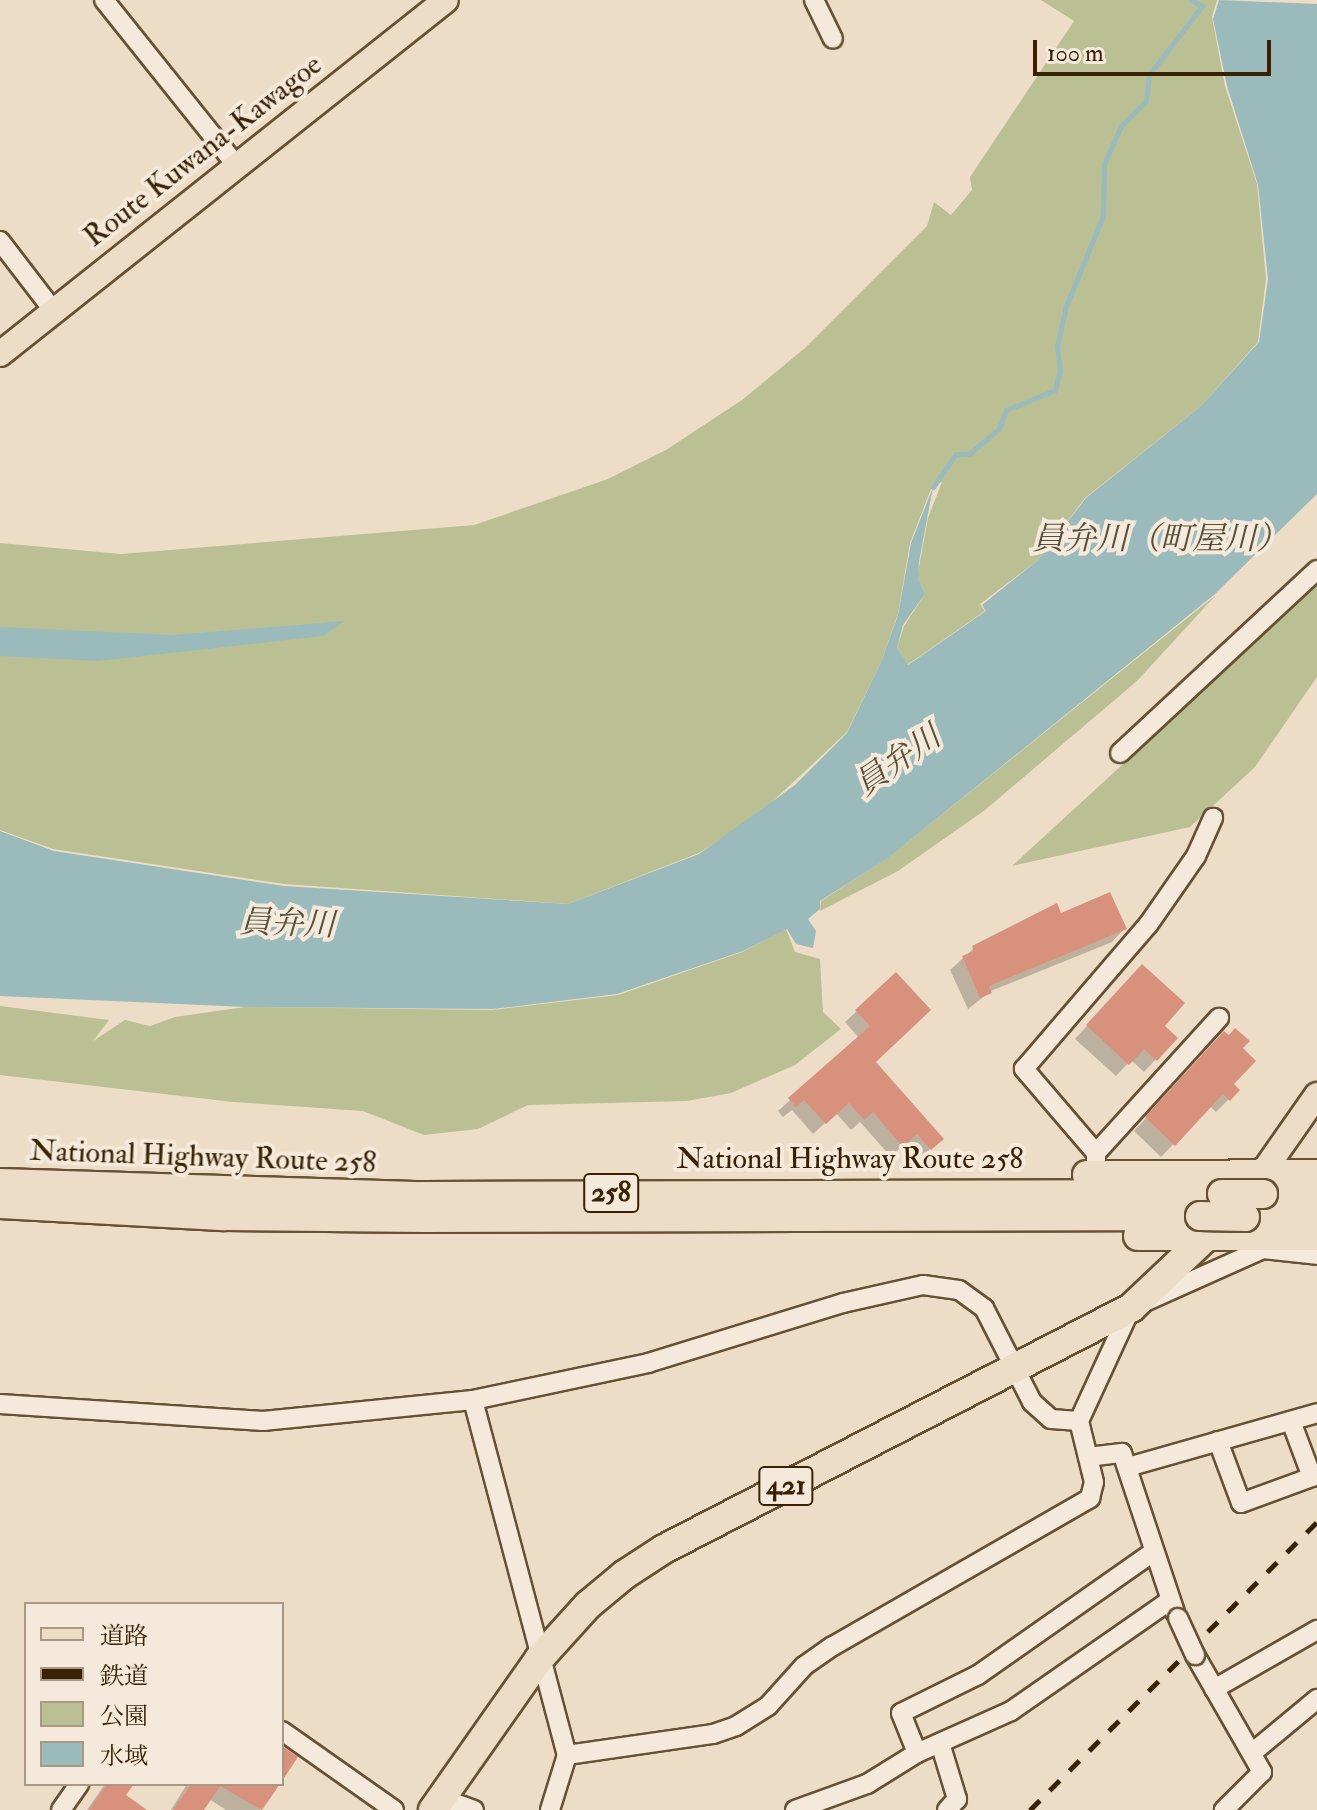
<!DOCTYPE html>
<html>
<head>
<meta charset="utf-8">
<style>
	body { margin:0 }
	#map { position:relative; width:1317px; height:1810px; overflow:hidden; background:#eeddc6; font-family:"IM FELL Double Pica","Noto Serif JP",serif }
	div>[style] { position:absolute }
	.green>* { inset:0; background:#bac094 }
	.water>* { inset:0; background:#9bbabb }
	.shadow>* { inset:0; background:#0003 }
	.stream>* { height:5px; margin:-2.5px; padding:0 2.5px; transform-origin:2.5px; border-radius:2.5px; background:#9bbabb }
	.building>* { inset:0; background:#d7917d }
	.roads { filter:drop-shadow(2px 0 #665134) drop-shadow(-2px 0 #665134) drop-shadow(0 2px #665134) drop-shadow(0 -2px #665134) }
	.minor>* { height:18px; margin:-9px; padding:0 9px; transform-origin:9px; border-radius:9px; background:#f4e9da }
	.major>* { height:24px; margin:-12px; padding:0 12px; transform-origin:12px; border-radius:12px; background:#eeddc6 }
	.highway>* { height:28px; margin:-14px; padding:0 14px; transform-origin:14px; border-radius:14px; background:#eeddc6 }
	.rail>* { height:5px; margin-top:-2.5px; transform-origin:0; background:repeating-linear-gradient(90deg,#382203 0 14px,transparent 0 28px) }
	.bridges { filter:drop-shadow(2px 0 #665134) drop-shadow(-2px 0 #665134) drop-shadow(0 2px #665134) drop-shadow(0 -2px #665134) }
	.minor-bridge>* { height:18px; margin:-9px; padding:0 9px; transform-origin:9px; border-radius:9px; background:#f4e9da }
	.highway-bridge>* { height:28px; margin:-14px; padding:0 14px; transform-origin:14px; border-radius:14px; background:#eeddc6 }
	span { translate:-50% -50%; white-space:nowrap; text-align:center; line-height:1.15; -webkit-text-stroke:8px #f4e9da; paint-order:stroke }
	.shield-label span { padding:2px 6px; background:#f4e9da; border:2px solid; border-radius:6px; -webkit-text-stroke-width:0 }
	.shield-label { font-size:28px; color:#382203; font-weight:700 }
	.street-label { font-size:30px; color:#382203 }
	.water-label { font-size:32px; color:#56503a; font-style:italic }
	.legend { position:absolute; left:24px; top:1602px; width:260px; height:184px; box-sizing:border-box; background:#f4e9da; border:2px solid #a99984; margin:0; padding:10px 14px; list-style:none; font-size:24px; color:#382203 }
	.legend li { display:flex; align-items:center; gap:16px; height:40px }
	.legend b { width:40px; border:2px solid #a99984 }
	.scale { position:absolute; left:1033px; top:40px; width:238px; height:36px; box-sizing:border-box; border:4px solid #382203; border-top:0; padding-left:10px; font-size:24px; line-height:28px; white-space:nowrap; color:#382203; -webkit-text-stroke:6px #f4e9da; paint-order:stroke }
</style>
</head>
<body>
<div id="map">
	<div class="green">
		<i style="clip-path:polygon(1041px 0,1217px 0,1212px 17px,1225px 86px,1257px 184px,1266px 279px,1258px 342px,1201px 406px,1085px 498px,1038px 560px,980px 604px,985px 611px,907px 665px,897px 648px,904px 626px,925px 594px,917px 578px,928px 518px,942px 482px,933px 484px,910px 543px,898px 614px,881px 662px,847px 732px,759px 814px,699px 853px,568px 904px,284px 884px,53px 849px,0 830px,0 543px,121px 554px,474px 525px,608px 479px,666px 450px,742px 400px,805px 348px,927px 226px,934px 202px,951px 215px,972px 190px,970px 177px,1074px 21px)"></i>
		<i style="clip-path:polygon(1317px 586px,1317px 677px,1255px 767px,1190px 827px,1012px 866px)"></i>
		<i style="clip-path:polygon(1216px 595px,1137px 681px,985px 810px,898px 871px,820px 911px,821px 901px,889px 857px)"></i>
		<i style="clip-path:polygon(786px 929px,795px 952px,820px 959px,823px 1012px,841px 1029px,795px 1065px,731px 1093px,687px 1101px,528px 1105px,478px 1129px,424px 1135px,363px 1111px,233px 1102px,0 1075px,0 1006px,109px 1020px,93px 1041px,125px 1020px,150px 1026px,175px 1017px,245px 1007px,492px 1010px,618px 995px,742px 952px)"></i>
	</div>
	<div class="water">
		<i style="clip-path:polygon(1219px 0,1317px 4px,1317px 494px,1215px 594px,888px 858px,820px 901px,820px 909px,808px 919px,816px 931px,813px 948px,796px 944px,787px 929px,743px 951px,617px 994px,493px 1009px,247px 1007px,0 996px,0 831px,54px 851px,284px 886px,568px 904px,699px 854px,795px 785px,847px 733px,881px 662px,898px 615px,911px 543px,933px 487px,919px 562px,918px 579px,925px 594px,903px 625px,897px 648px,908px 665px,986px 611px,982px 605px,1038px 560px,1086px 498px,1201px 406px,1259px 342px,1268px 279px,1258px 185px,1227px 86px,1213px 19px)"></i>
		<i style="clip-path:polygon(345px 621px,323px 636px,98px 661px,0 656px,0 627px,173px 635px)"></i>
	</div>
	<div class="shadow">
		<i style="clip-path:polygon(1060px 916px,1124px 929px,1112px 942px,991px 991px,968px 1009px,950px 970px,974px 948px)"></i>
		<i style="clip-path:polygon(896px 975px,873px 1062px,941px 1139px,918px 1160px,904px 1144px,891px 1157px,860px 1122px,851px 1130px,836px 1113px,813px 1134px,792px 1110px,783px 1117px,778px 1111px,859px 1038px,845px 1022px)"></i>
		<i style="clip-path:polygon(1129px 979px,1156px 1059px,1144px 1072px,1131px 1060px,1116px 1076px,1075px 1039px)"></i>
		<i style="clip-path:polygon(1212px 1046px,1240px 1048px,1231px 1084px,1238px 1090px,1216px 1112px,1210px 1106px,1161px 1157px,1134px 1131px)"></i>
		<i style="clip-path:polygon(105px 1784px,131px 1784px,123px 1796px,130px 1810px,87px 1810px)"></i>
		<i style="clip-path:polygon(278px 1784px,260px 1810px,226px 1810px,209px 1799px,201px 1810px,171px 1810px,187px 1784px)"></i>
	</div>
	<div class="stream">
		<i style="left:933px;top:487px;width:40px;rotate:-55.1deg"></i>
		<i style="left:956px;top:454px;width:13px"></i>
		<i style="left:969px;top:454px;width:39px;rotate:-40deg"></i>
		<i style="left:999px;top:429px;width:20px;rotate:-70deg"></i>
		<i style="left:1006px;top:410px;width:53px;rotate:-22.2deg"></i>
		<i style="left:1055px;top:390px;width:21px;rotate:-76deg"></i>
		<i style="left:1060px;top:370px;width:24px;rotate:-97deg"></i>
		<i style="left:1057px;top:346px;width:41px;rotate:-77.3deg"></i>
		<i style="left:1066px;top:306px;width:97px;rotate:-67.7deg"></i>
		<i style="left:1103px;top:216px;width:52px;rotate:-88.9deg"></i>
		<i style="left:1104px;top:164px;width:42px;rotate:-65.9deg"></i>
		<i style="left:1121px;top:126px;width:35px;rotate:-45deg"></i>
		<i style="left:1146px;top:101px;width:26px;rotate:-83deg"></i>
		<i style="left:1149px;top:75px;width:87px;rotate:-52.5deg"></i>
		<i style="left:1202px;top:6px;width:13px;rotate:-153deg"></i>
	</div>
	<div class="building">
		<i style="clip-path:polygon(1110px 892px,1127px 929px,989px 986px,992px 993px,980px 998px,962px 956px,974px 951px,972px 946px,1057px 903px,1061px 913px)"></i>
		<i style="clip-path:polygon(1142px 964px,1185px 1003px,1165px 1026px,1178px 1038px,1157px 1061px,1144px 1049px,1129px 1065px,1086px 1025px)"></i>
		<i style="clip-path:polygon(896px 972px,931px 1010px,876px 1062px,944px 1139px,931px 1150px,917px 1134px,903px 1147px,873px 1112px,864px 1120px,849px 1103px,826px 1124px,804px 1100px,796px 1107px,788px 1098px,870px 1026px,855px 1010px)"></i>
		<i style="clip-path:polygon(1235px 1028px,1250px 1041px,1243px 1048px,1256px 1061px,1234px 1084px,1240px 1090px,1230px 1101px,1223px 1094px,1175px 1146px,1145px 1117px,1224px 1031px,1229px 1035px)"></i>
		<i style="clip-path:polygon(282px 1746px,298px 1757px,282px 1781px)"></i>
		<i style="clip-path:polygon(107px 1784px,134px 1784px,126px 1795px,147px 1810px,89px 1810px)"></i>
		<i style="clip-path:polygon(191px 1784px,280px 1784px,262px 1810px,220px 1786px,204px 1810px,173px 1810px)"></i>
	</div>
	<div class="roads">
		<div class="minor">
			<i style="left:104px;top:0;width:213px;rotate:51.3deg"></i>
			<i style="left:814px;top:0;width:43px;rotate:64deg"></i>
			<i style="left:0;top:241px;width:87px;rotate:52.5deg"></i>
			<i style="left:1120px;top:753px;width:269px;rotate:-42.9deg"></i>
			<i style="left:1096px;top:1153px;width:111px;rotate:-130.6deg"></i>
			<i style="left:1024px;top:1069px;width:190px;rotate:-49.3deg"></i>
			<i style="left:1148px;top:925px;width:84px;rotate:-55.2deg"></i>
			<i style="left:1196px;top:856px;width:42px;rotate:-65.9deg"></i>
			<i style="left:1096px;top:1164px;width:11px;rotate:-90deg"></i>
			<i style="left:1096px;top:1153px;width:183px;rotate:-47.7deg"></i>
			<i style="left:473px;top:1400px;width:367px;rotate:75.2deg"></i>
			<i style="left:567px;top:1755px;width:58px;rotate:107.2deg"></i>
			<i style="left:0;top:1404px;width:264px;rotate:3.7deg"></i>
			<i style="left:263px;top:1421px;width:211px;rotate:-5.7deg"></i>
			<i style="left:473px;top:1400px;width:179px;rotate:-11.9deg"></i>
			<i style="left:648px;top:1363px;width:204px;rotate:-17.1deg"></i>
			<i style="left:843px;top:1303px;width:82px;rotate:-12.7deg"></i>
			<i style="left:923px;top:1285px;width:36px;rotate:8deg"></i>
			<i style="left:959px;top:1290px;width:31px;rotate:36deg"></i>
			<i style="left:984px;top:1308px;width:106px;rotate:62.9deg"></i>
			<i style="left:1032px;top:1402px;width:25px;rotate:42deg"></i>
			<i style="left:1051px;top:1419px;width:28px;rotate:4deg"></i>
			<i style="left:1218px;top:1441px;width:66px;rotate:69.6deg"></i>
			<i style="left:1241px;top:1503px;width:76px;rotate:-20.1deg"></i>
			<i style="left:1312px;top:1477px;width:60px;rotate:-110.6deg"></i>
			<i style="left:1088px;top:1457px;width:34px;rotate:-7deg"></i>
			<i style="left:1122px;top:1453px;width:168px;rotate:71.6deg"></i>
			<i style="left:1128px;top:1467px;width:197px;rotate:-15.9deg"></i>
			<i style="left:1195px;top:1655px;width:135px;rotate:60.2deg"></i>
			<i style="left:1262px;top:1772px;width:54px;rotate:135deg"></i>
			<i style="left:1214px;top:1689px;width:119px;rotate:-29.8deg"></i>
			<i style="left:282px;top:1731px;width:137px;rotate:35.2deg"></i>
			<i style="left:940px;top:1743px;width:59px;rotate:73.1deg"></i>
			<i style="left:957px;top:1799px;width:15px;rotate:132deg"></i>
			<i style="left:917px;top:1753px;width:43px;rotate:-111.8deg"></i>
			<i style="left:901px;top:1713px;width:86px;rotate:-26.3deg"></i>
			<i style="left:978px;top:1675px;width:214px;rotate:-35.1deg"></i>
			<i style="left:1252px;top:1753px;width:85px;rotate:-39.7deg"></i>
			<i style="left:567px;top:1755px;width:148px;rotate:-8.2deg"></i>
			<i style="left:713px;top:1734px;width:24px;rotate:-19deg"></i>
			<i style="left:736px;top:1726px;width:38px;rotate:-32deg"></i>
			<i style="left:768px;top:1706px;width:54px;rotate:-48deg"></i>
			<i style="left:804px;top:1666px;width:35px;rotate:-35deg"></i>
			<i style="left:833px;top:1646px;width:297px;rotate:-29.9deg"></i>
			<i style="left:1090px;top:1498px;width:16px;rotate:-76deg"></i>
			<i style="left:1094px;top:1482px;width:63px;rotate:-103.8deg"></i>
			<i style="left:1079px;top:1421px;width:124px;rotate:-65.3deg"></i>
			<i style="left:1131px;top:1308px;width:145px;rotate:-24.1deg"></i>
			<i style="left:1263px;top:1249px;width:54px;rotate:6.3deg"></i>
			<i style="left:441px;top:1798px;width:35px;rotate:20deg"></i>
			<i style="left:61px;top:1810px;width:32px;rotate:-55deg"></i>
			<i style="left:795px;top:1810px;width:77px;rotate:-19.9deg"></i>
			<i style="left:867px;top:1784px;width:59px;rotate:-31.8deg"></i>
			<i style="left:917px;top:1753px;width:103px;rotate:-24.1deg"></i>
			<i style="left:1011px;top:1711px;width:193px;rotate:-34.8deg"></i>
		</div>
		<div class="major">
			<i style="left:0;top:354px;width:569px;rotate:-38.44deg"></i>
			<i style="left:1263px;top:1172px;width:94px;rotate:-55deg"></i>
		</div>
		<div class="highway">
			<i style="left:1087px;top:1175px;width:230px;rotate:-0.2deg"></i>
			<i style="left:0;top:1183px;width:423px;rotate:1.8deg"></i>
			<i style="left:423px;top:1196px;width:799px;rotate:-0.14deg"></i>
			<i style="left:1263px;top:1194px;width:54px"></i>
			<i style="left:0;top:1204px;width:225px;rotate:3.1deg"></i>
			<i style="left:225px;top:1216px;width:201px;rotate:0.6deg"></i>
			<i style="left:426px;top:1218px;width:774px;rotate:-0.15deg"></i>
			<i style="left:1245px;top:1217px;width:63px"></i>
			<i style="left:1138px;top:1236px;width:179px"></i>
			<i style="left:433px;top:1810px;width:184px;rotate:-54.9deg"></i>
			<i style="left:539px;top:1659px;width:73px;rotate:-47.8deg"></i>
			<i style="left:588px;top:1605px;width:47px;rotate:-39.8deg"></i>
			<i style="left:624px;top:1575px;width:48px;rotate:-33deg"></i>
			<i style="left:664px;top:1549px;width:526px;rotate:-27.3deg"></i>
			<i style="left:1131px;top:1308px;width:102px;rotate:-43.4deg"></i>
			<i style="left:1205px;top:1238px;width:88px;rotate:-48.7deg"></i>
		</div>
	</div>
	<div class="rail">
		<i style="left:1030px;top:1810px;width:407px;rotate:-45.1deg"></i>
	</div>
	<div class="bridges">
		<div class="minor-bridge">
			<i style="left:1178px;top:1618px;width:41px;rotate:65.3deg"></i>
		</div>
		<div class="highway-bridge">
			<i style="left:1222px;top:1194px;width:41px"></i>
			<i style="left:1200px;top:1216px;width:45px;rotate:1.3deg"></i>
		</div>
	</div>
	<div class="shield-label">
		<span style="left:611px;top:1193px">258</span>
		<span style="left:786px;top:1486px">421</span>
	</div>
	<div class="street-label">
		<span style="left:203px;top:151px;rotate:-38deg">Route Kuwana-Kawagoe</span>
		<span style="left:203px;top:1157px;rotate:2deg">National Highway Route 258</span>
		<span style="left:850px;top:1159px">National Highway Route 258</span>
	</div>
	<div class="water-label">
		<span style="left:1160px;top:539px">員弁川（町屋川）</span>
		<span style="left:898px;top:761px;rotate:-35deg">員弁川</span>
		<span style="left:287px;top:924px;rotate:2deg">員弁川</span>
	</div>
	<ul class="legend">
	<li><b style="height:10px;background:#eeddc6"></b>道路</li>
	<li><b style="height:10px;background:#382203"></b>鉄道</li>
	<li><b style="height:22px;background:#bac094"></b>公園</li>
	<li><b style="height:22px;background:#9bbabb"></b>水域</li>
	</ul>
	<div class="scale">100 m</div>
</div>
</body>
</html>
